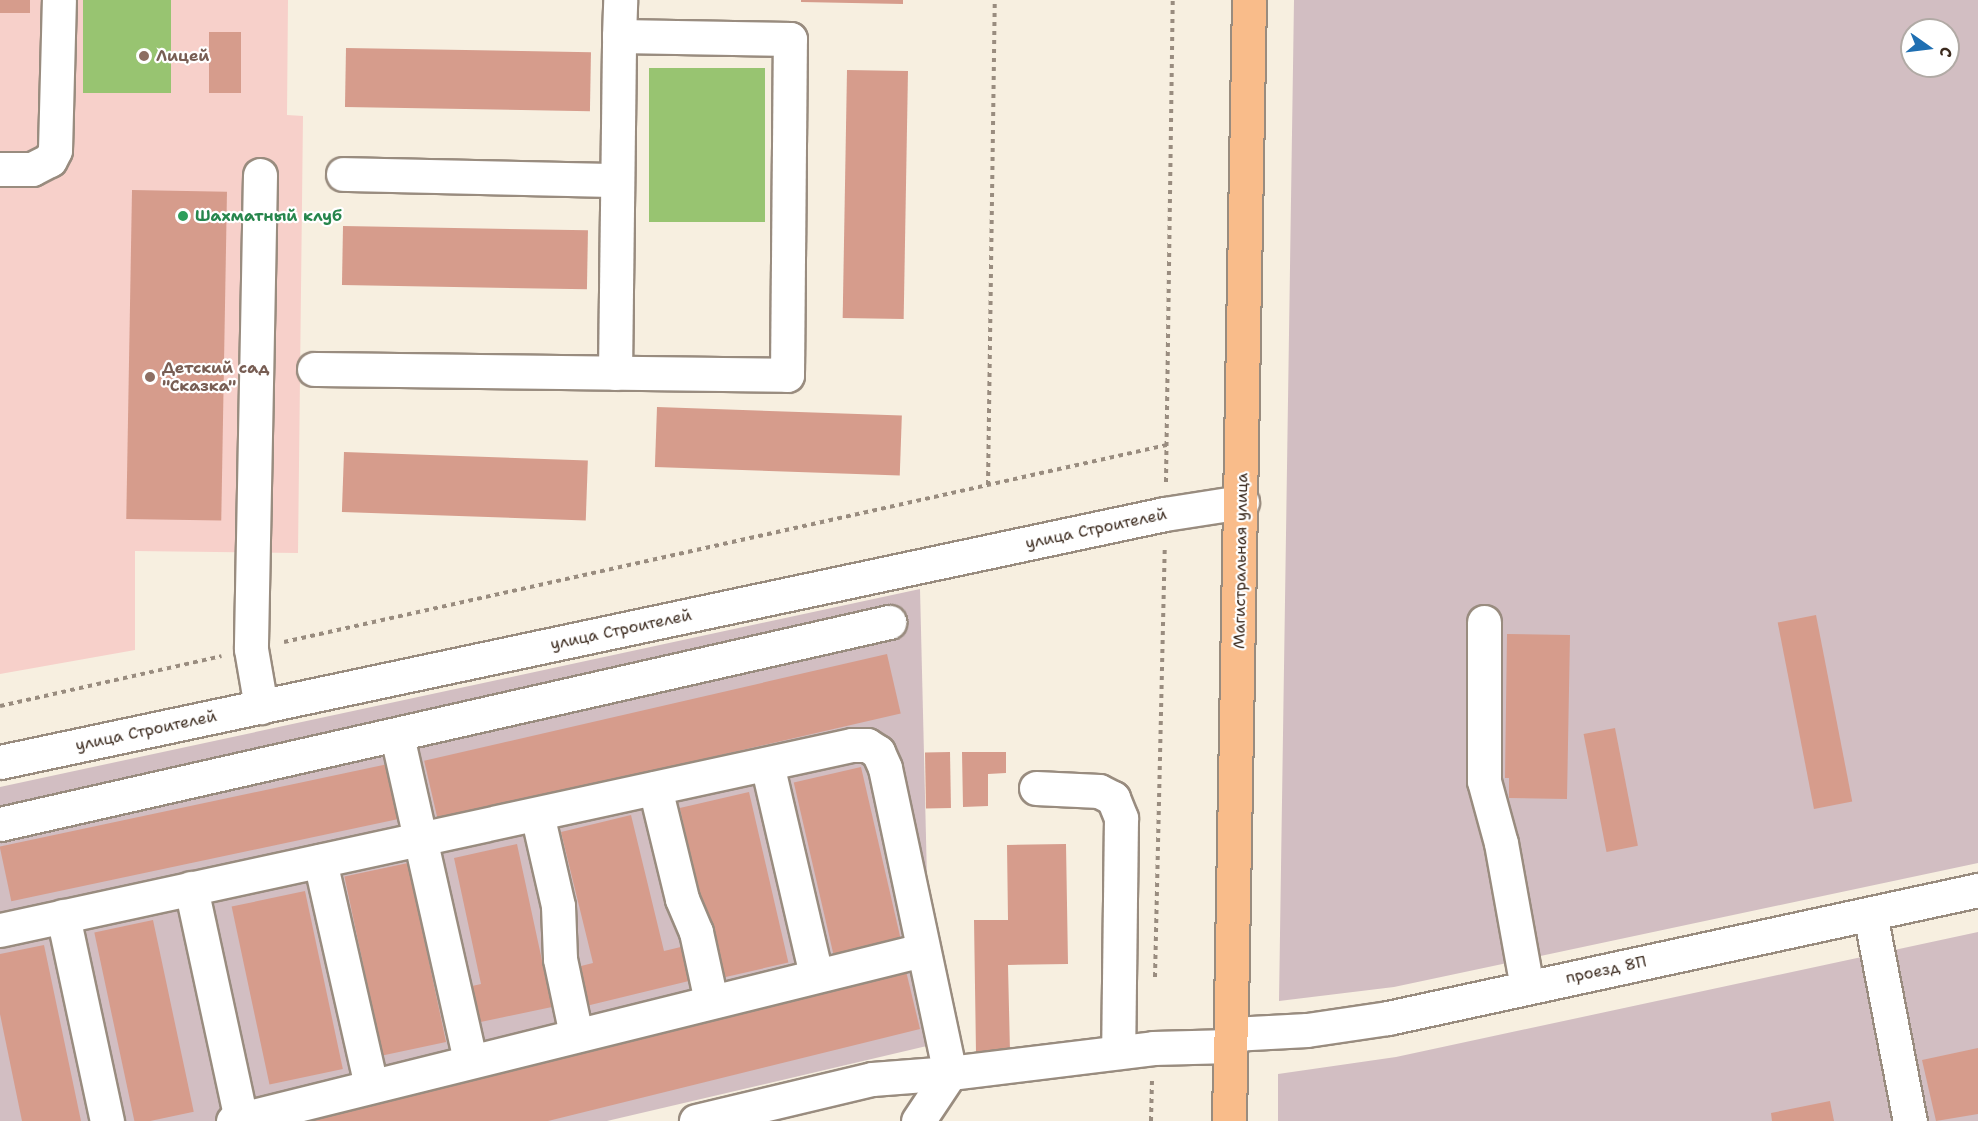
<!DOCTYPE html>
<html>
<head>
<meta charset="utf-8">
<style>
	body { margin:0 }
	#map { position:relative; width:1978px; height:1121px; overflow:hidden; background:#f7efe0; font-family:"Shantell Sans",sans-serif }
	div>[style] { position:absolute }
	.built>* { inset:0; background:#f7d0ca }
	.industrial>* { inset:0; background:#d2bec2 }
	.green>* { inset:0; background:#98c471; transform-origin:0 0 }
	.building>* { inset:0; background:#d69c8c; transform-origin:0 0 }
	.path>* { height:4px; margin-top:-2px; transform-origin:0; background:repeating-linear-gradient(90deg,#998c7f 0 4.5px,transparent 0 9px) }
	.roads { filter:drop-shadow(2px 0 #998c7f) drop-shadow(-2px 0 #998c7f) drop-shadow(0 2px #998c7f) drop-shadow(0 -2px #998c7f) }
	.minor>* { height:33px; margin:-16.5px; padding:0 16.5px; transform-origin:16.5px; border-radius:16.5px; background:#fff }
	.major>* { height:33px; margin:-16.5px; padding:0 16.5px; transform-origin:16.5px; border-radius:16.5px; background:#f9bc8a }
	.dots>* { width:16px; height:16px; translate:-50% -50%; box-sizing:border-box; border:3px solid #fff; border-radius:50% }
	span { translate:-50% -50%; white-space:nowrap; text-align:center; line-height:1.15; -webkit-text-stroke:4.5px #fff; paint-order:stroke }
	.education-label { font-size:16px; color:#785e54; font-weight:700 }
	.left { translate:0 -50%; text-align:left }
	.leisure-label { font-size:16px; color:#27864d; font-weight:700 }
	.street-label { font-size:16px; color:#3b2a1e }
	.north { position:absolute; left:1900px; top:18px; width:60px; height:60px; box-sizing:border-box; background:#fff; border:2px solid #b1aaa5; border-radius:50%; rotate:104deg; font-size:16px; font-weight:700; line-height:24px; text-align:center; color:#3b2a1e }
	.north::after { content:''; display:block; margin:auto; width:21px; height:27px; background:#1f6fb2; clip-path:polygon(50% 0,100% 100%,50% 72%,0 100%) }
</style>
</head>
<body>
<div id="map">
	<div class="built">
		<i style="clip-path:polygon(0 0,288px 0,287px 115px,303px 116px,298px 553px,135px 551px,135px 650px,0 674px)"></i>
	</div>
	<div class="industrial">
		<i style="clip-path:polygon(evenodd,1294px 0,1978px 0,1978px 863px,1394px 987px,1279px 1001px,1294px 0,1912px 30px,1948px 30px,1948px 66px,1912px 66px,1912px 30px)"></i>
		<i style="clip-path:polygon(920px 589px,931px 1045px,607px 1121px,0 1121px,0 787px)"></i>
		<i style="clip-path:polygon(1978px 932px,1978px 1121px,1278px 1121px,1278px 1074px,1396px 1057px)"></i>
	</div>
	<div class="green">
		<i style="left:83px;top:0;width:88px;height:93px"></i>
		<i style="left:649px;top:68px;width:116px;height:154px"></i>
	</div>
	<div class="building">
		<i style="left:0;top:0;width:30px;height:13px"></i>
		<i style="clip-path:polygon(801px 0,903px 0,903px 4px,801px 2px)"></i>
		<i style="left:209px;top:32px;width:32px;height:61px"></i>
		<i style="left:346px;top:48px;width:245px;height:59px;rotate:1deg"></i>
		<i style="left:847px;top:70px;width:61px;height:248px;rotate:1deg"></i>
		<i style="left:132px;top:190px;width:95px;height:329px;rotate:1deg"></i>
		<i style="left:343px;top:226px;width:245px;height:59px;rotate:1deg"></i>
		<i style="left:657px;top:407px;width:245px;height:60px;rotate:2deg"></i>
		<i style="left:344px;top:452px;width:244px;height:60px;rotate:2deg"></i>
		<i style="left:1816px;top:615px;width:190px;height:39px;rotate:79deg"></i>
		<i style="clip-path:polygon(1507px 634px,1570px 635px,1567px 799px,1509px 798px,1509px 778px,1505px 778px)"></i>
		<i style="left:887px;top:654px;width:61px;height:475px;rotate:77deg"></i>
		<i style="left:1615px;top:728px;width:120px;height:32px;rotate:79deg"></i>
		<i style="left:950px;top:752px;width:56px;height:25px;rotate:89deg"></i>
		<i style="clip-path:polygon(962px 752px,1006px 752px,1006px 773px,988px 774px,988px 806px,963px 807px)"></i>
		<i style="left:388px;top:764px;width:56px;height:397px;rotate:78deg"></i>
		<i style="left:861px;top:767px;width:177px;height:69px;rotate:77deg"></i>
		<i style="left:749px;top:792px;width:175px;height:71px;rotate:77deg"></i>
		<i style="clip-path:polygon(631px 815px,664px 951px,685px 946px,693px 980px,582px 1007px,573px 968px,593px 963px,561px 832px)"></i>
		<i style="clip-path:polygon(517px 844px,552px 1007px,471px 1024px,463px 988px,481px 984px,454px 858px)"></i>
		<i style="clip-path:polygon(1066px 844px,1068px 964px,1008px 965px,1010px 1052px,976px 1053px,974px 920px,1008px 920px,1007px 845px)"></i>
		<i style="left:408px;top:863px;width:183px;height:65px;rotate:78deg"></i>
		<i style="left:305px;top:891px;width:182px;height:75px;rotate:78deg"></i>
		<i style="left:153px;top:920px;width:196px;height:60px;rotate:78deg"></i>
		<i style="clip-path:polygon(44px 945px,81px 1121px,22px 1121px,0 1014px,0 954px)"></i>
		<i style="clip-path:polygon(906px 971px,920px 1029px,548px 1121px,298px 1121px)"></i>
		<i style="clip-path:polygon(1978px 1048px,1978px 1114px,1936px 1121px,1922px 1060px)"></i>
		<i style="clip-path:polygon(1830px 1101px,1834px 1121px,1772px 1121px,1771px 1113px)"></i>
	</div>
	<div class="path">
		<i style="left:1166px;top:482px;width:482px;rotate:-89.2deg"></i>
		<i style="left:988px;top:485px;width:485px;rotate:-89.2deg"></i>
		<i style="left:284px;top:642px;width:905px;rotate:-12.58deg"></i>
		<i style="left:0;top:706px;width:227px;rotate:-12.7deg"></i>
		<i style="left:1155px;top:977px;width:430px;rotate:-88.7deg"></i>
		<i style="left:1151px;top:1121px;width:40px;rotate:-88.6deg"></i>
	</div>
	<div class="roads">
		<div class="minor">
			<i style="left:0;top:169px;width:32px"></i>
			<i style="left:32px;top:169px;width:20px;rotate:-27deg"></i>
			<i style="left:50px;top:160px;width:11px;rotate:-63deg"></i>
			<i style="left:55px;top:150px;width:150px;rotate:-88.5deg"></i>
			<i style="left:343px;top:174px;width:274px;rotate:1.3deg"></i>
			<i style="left:260px;top:175px;width:474px;rotate:91.1deg"></i>
			<i style="left:251px;top:649px;width:59px;rotate:80.2deg"></i>
			<i style="left:314px;top:369px;width:473px;rotate:0.7deg"></i>
			<i style="left:787px;top:375px;width:336px;rotate:-89.5deg"></i>
			<i style="left:790px;top:39px;width:171px;rotate:-179deg"></i>
			<i style="left:619px;top:36px;width:36px;rotate:-88deg"></i>
			<i style="left:615px;top:373px;width:337px;rotate:-89.3deg"></i>
			<i style="left:1484px;top:622px;width:159px;rotate:90deg"></i>
			<i style="left:1484px;top:781px;width:64px;rotate:74.7deg"></i>
			<i style="left:1501px;top:843px;width:146px;rotate:79.8deg"></i>
			<i style="left:397px;top:736px;width:331px;rotate:77.3deg"></i>
			<i style="left:0;top:762px;width:1191px;rotate:-12.02deg"></i>
			<i style="left:1165px;top:514px;width:78px;rotate:-8.9deg"></i>
			<i style="left:767px;top:764px;width:217px;rotate:76.9deg"></i>
			<i style="left:655px;top:788px;width:114px;rotate:76.3deg"></i>
			<i style="left:682px;top:899px;width:36px;rotate:67deg"></i>
			<i style="left:696px;top:932px;width:71px;rotate:77.7deg"></i>
			<i style="left:1036px;top:788px;width:63px;rotate:2.7deg"></i>
			<i style="left:1099px;top:791px;width:16px;rotate:27deg"></i>
			<i style="left:1113px;top:798px;width:22px;rotate:68deg"></i>
			<i style="left:1121px;top:818px;width:234px;rotate:90.7deg"></i>
			<i style="left:537px;top:814px;width:94px;rotate:77.1deg"></i>
			<i style="left:558px;top:906px;width:53px;rotate:87.8deg"></i>
			<i style="left:560px;top:959px;width:77px;rotate:78deg"></i>
			<i style="left:0;top:824px;width:912px;rotate:-12.8deg"></i>
			<i style="left:320px;top:861px;width:230px;rotate:77.2deg"></i>
			<i style="left:191px;top:888px;width:236px;rotate:77.8deg"></i>
			<i style="left:1870px;top:914px;width:211px;rotate:79.1deg"></i>
			<i style="left:63px;top:916px;width:210px;rotate:77.9deg"></i>
			<i style="left:0;top:930px;width:872px;rotate:-12.25deg"></i>
			<i style="left:852px;top:745px;width:15px"></i>
			<i style="left:867px;top:745px;width:13px;rotate:32deg"></i>
			<i style="left:878px;top:752px;width:17px;rotate:66deg"></i>
			<i style="left:885px;top:768px;width:312px;rotate:78deg"></i>
			<i style="left:950px;top:1073px;width:78px;rotate:175.6deg"></i>
			<i style="left:872px;top:1079px;width:181px;rotate:166.6deg"></i>
			<i style="left:1232px;top:1034px;width:75px;rotate:-3.1deg"></i>
			<i style="left:1307px;top:1030px;width:82px;rotate:-8.4deg"></i>
			<i style="left:1388px;top:1018px;width:604px;rotate:-12.24deg"></i>
			<i style="left:233px;top:1121px;width:710px;rotate:-13.94deg"></i>
			<i style="left:918px;top:1121px;width:58px;rotate:-56.3deg"></i>
			<i style="left:950px;top:1073px;width:205px;rotate:-7deg"></i>
			<i style="left:1153px;top:1048px;width:78px;rotate:-1.5deg"></i>
		</div>
		<div class="major">
			<i style="left:1229px;top:1121px;width:1121px;rotate:-88.98deg"></i>
		</div>
	</div>
	<div class="dots">
		<i style="left:144px;top:56px;background:#8d6e63"></i>
		<i style="left:183px;top:216px;background:#2e9e5b"></i>
		<i style="left:150px;top:377px;background:#8d6e63"></i>
	</div>
	<div class="education-label">
		<span class="left" style="left:156px;top:56px">Лицей</span>
		<span class="left" style="left:162px;top:377px">Детский сад<br>"Сказка"</span>
	</div>
	<div class="leisure-label">
		<span class="left" style="left:195px;top:216px">Шахматный клуб</span>
	</div>
	<div class="street-label">
		<span style="left:1096px;top:529px;rotate:-12deg">улица Строителей</span>
		<span style="left:1241px;top:561px;rotate:-89deg">Магистральная улица</span>
		<span style="left:621px;top:630px;rotate:-12deg">улица Строителей</span>
		<span style="left:146px;top:731px;rotate:-12deg">улица Строителей</span>
		<span style="left:1606px;top:970px;rotate:-12deg">проезд 8П</span>
	</div>
	<div class="north">С</div>
</div>
</body>
</html>
